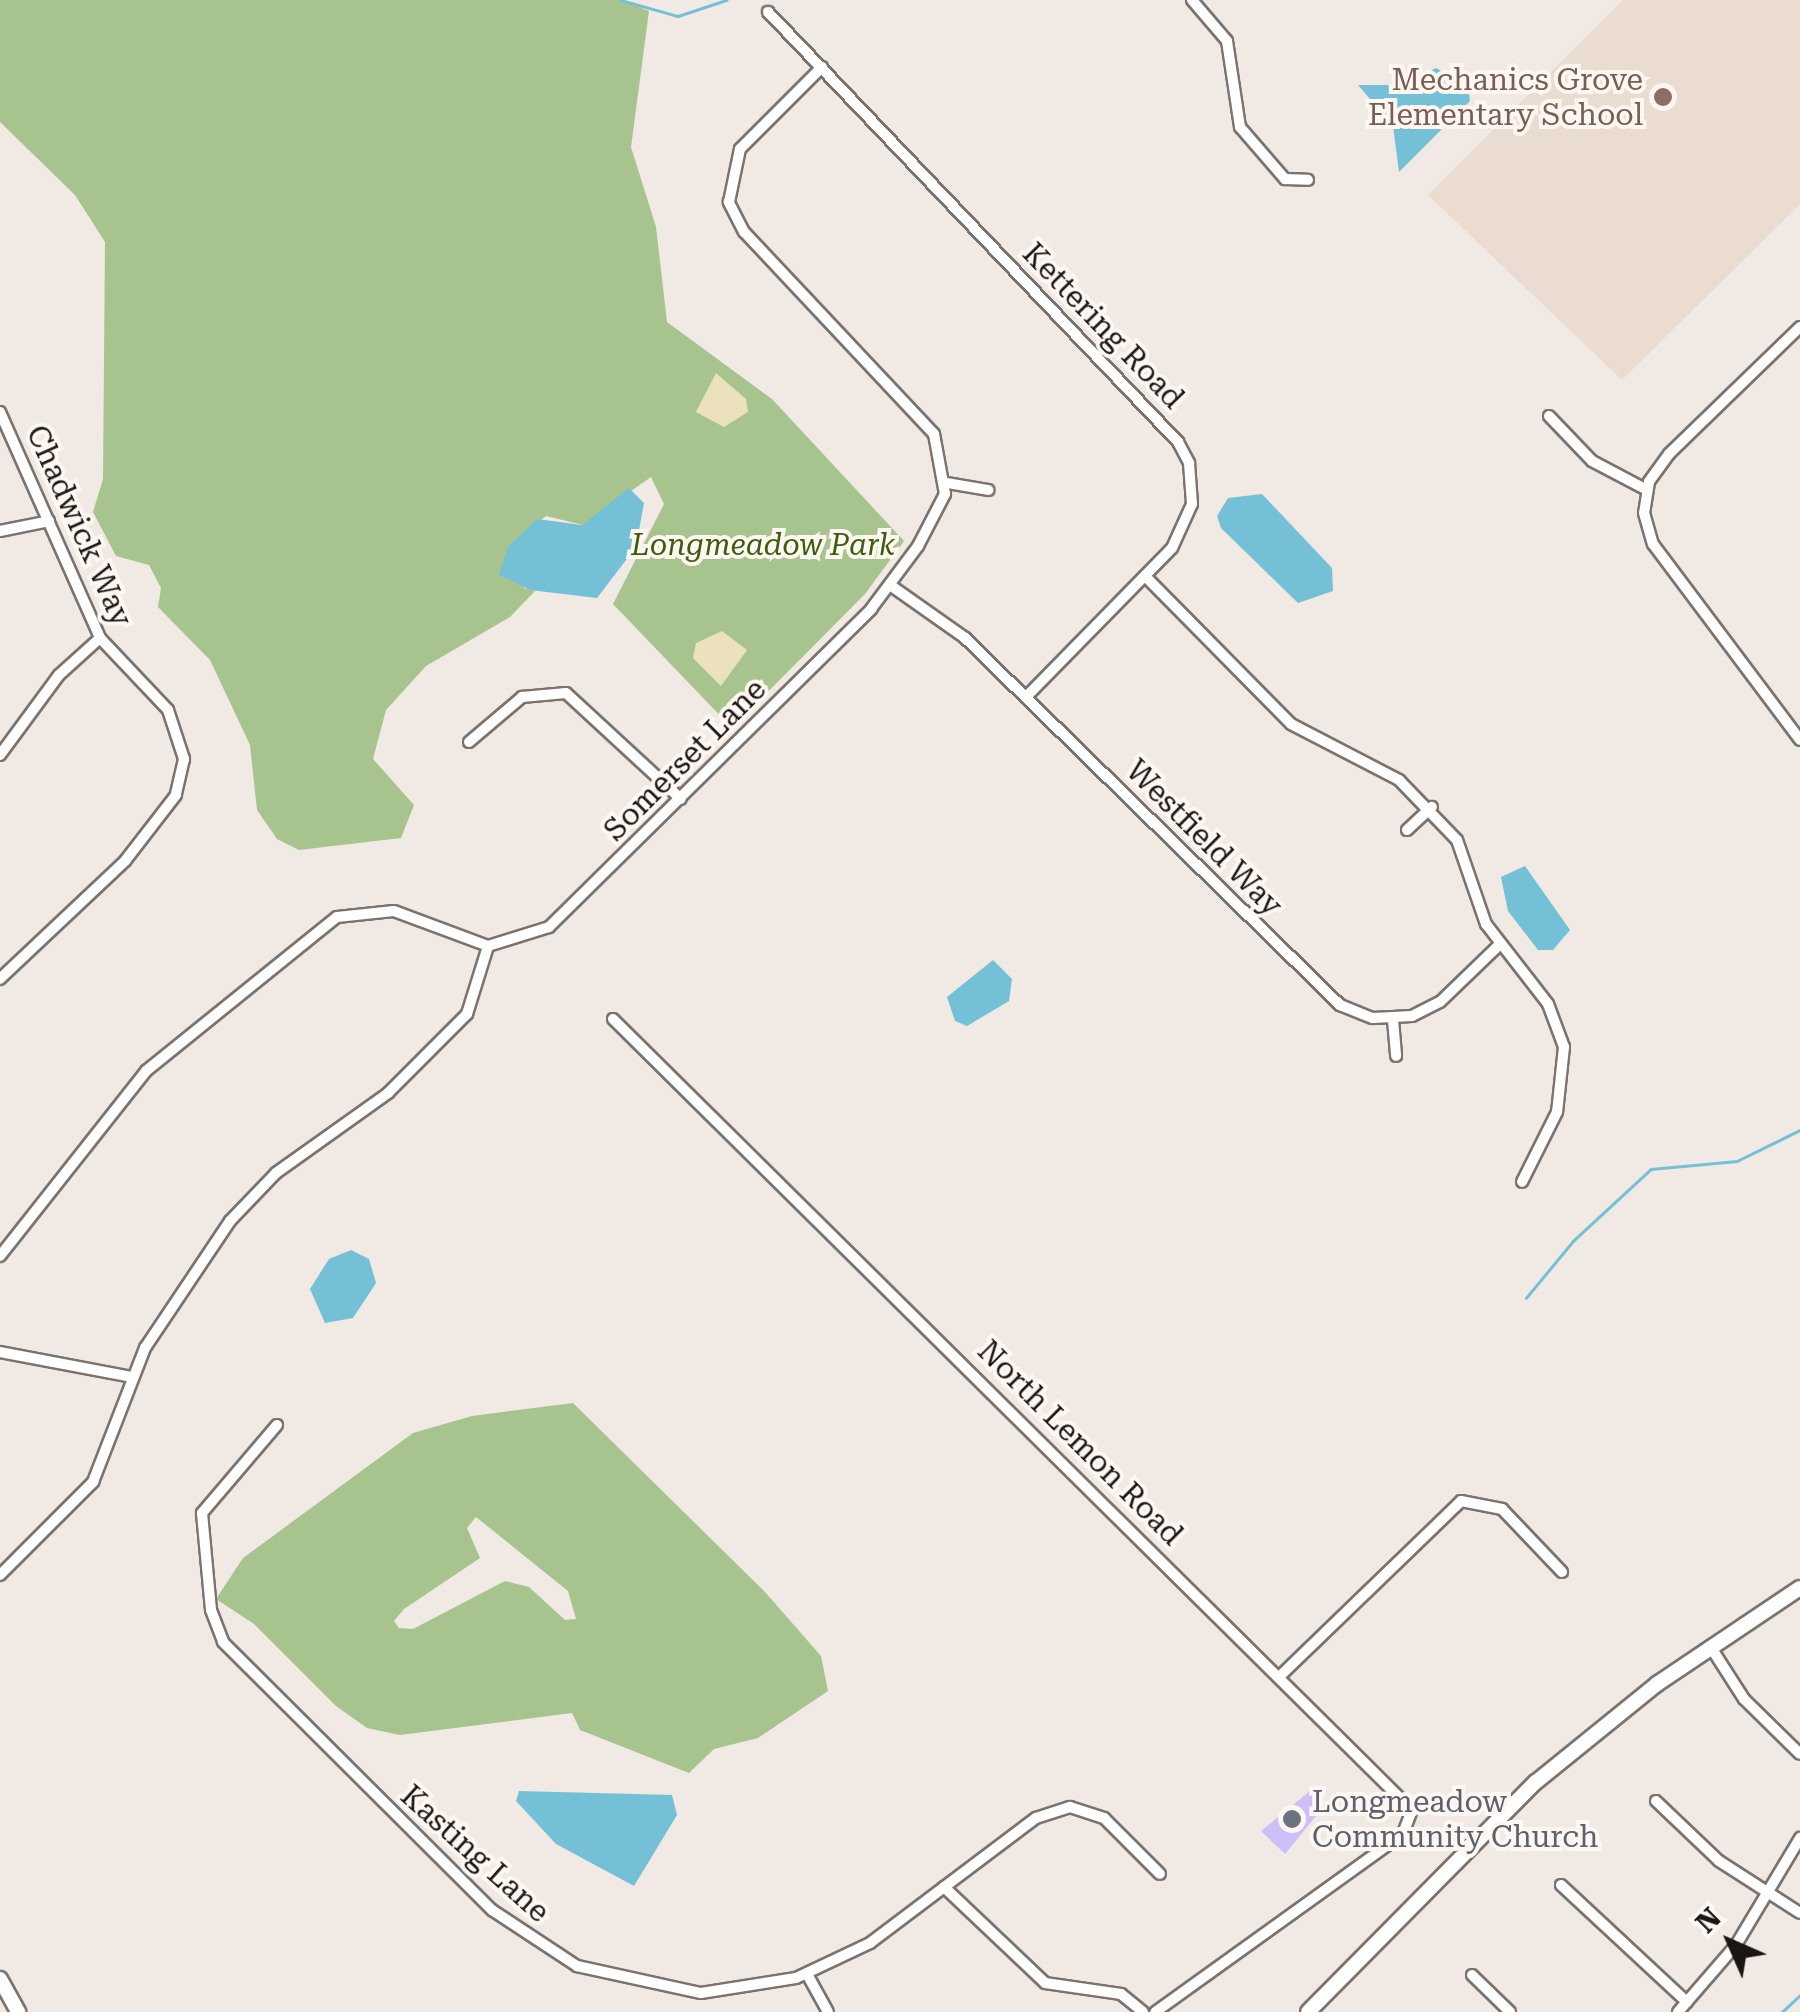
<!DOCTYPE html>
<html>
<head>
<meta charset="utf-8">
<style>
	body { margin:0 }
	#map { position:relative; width:1800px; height:2012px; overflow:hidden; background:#f1e9e4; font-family:"Roboto Serif",serif }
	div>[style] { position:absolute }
	.built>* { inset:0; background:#ebdcd2 }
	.green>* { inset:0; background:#a7c48e }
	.sand>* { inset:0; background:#ebe1bc }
	.water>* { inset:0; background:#74c0d6 }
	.stream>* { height:2.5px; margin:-1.25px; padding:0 1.25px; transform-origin:1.25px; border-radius:1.25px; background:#74c0d6 }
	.building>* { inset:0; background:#cdbff9 }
	.roads { filter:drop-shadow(2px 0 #7a736e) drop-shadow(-2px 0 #7a736e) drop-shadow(0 2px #7a736e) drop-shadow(0 -2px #7a736e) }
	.street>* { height:10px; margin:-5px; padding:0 5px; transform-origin:5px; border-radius:5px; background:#fff }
	.secondary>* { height:14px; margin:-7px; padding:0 7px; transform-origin:7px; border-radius:7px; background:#fff }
	.dots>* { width:28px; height:28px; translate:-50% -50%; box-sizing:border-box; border:5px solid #fef6f1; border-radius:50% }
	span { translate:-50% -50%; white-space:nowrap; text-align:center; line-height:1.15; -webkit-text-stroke:8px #fef6f1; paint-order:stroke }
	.education-label { font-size:30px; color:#785e54 }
	.right { translate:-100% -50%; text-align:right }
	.street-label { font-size:30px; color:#191715 }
	.park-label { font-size:30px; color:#3b5d0c; font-style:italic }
	.worship-label { font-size:30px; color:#5b616d }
	.left { translate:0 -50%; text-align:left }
	.north { position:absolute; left:1680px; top:1892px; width:100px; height:100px; -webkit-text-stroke:8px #fef6f1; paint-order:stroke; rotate:315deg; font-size:28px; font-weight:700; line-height:40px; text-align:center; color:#191715 }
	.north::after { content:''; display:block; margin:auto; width:35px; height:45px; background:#191715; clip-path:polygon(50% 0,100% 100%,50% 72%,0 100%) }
</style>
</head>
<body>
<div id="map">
	<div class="built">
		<i style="clip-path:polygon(1623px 0,1800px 0,1800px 204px,1622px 380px,1428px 195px)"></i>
	</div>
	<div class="green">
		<i style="clip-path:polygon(0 0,621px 0,649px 11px,631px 147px,656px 227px,667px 322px,772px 399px,904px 541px,865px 594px,732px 728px,613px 604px,664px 504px,651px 477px,583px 525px,546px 516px,508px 547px,524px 588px,535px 591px,510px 617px,426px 666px,386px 710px,373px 759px,414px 805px,401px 838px,299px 850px,277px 839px,257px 810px,250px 745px,210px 660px,158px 607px,161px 588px,149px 565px,116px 556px,93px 512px,103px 479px,105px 242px,75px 195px,0 122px)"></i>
		<i style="clip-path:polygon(evenodd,573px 1403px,765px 1592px,821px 1656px,828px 1691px,758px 1738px,714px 1749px,689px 1773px,580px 1730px,572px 1713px,400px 1735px,367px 1728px,336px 1706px,254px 1624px,216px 1599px,243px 1558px,413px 1433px,472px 1416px,573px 1403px,476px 1517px,568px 1591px,576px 1619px,565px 1620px,529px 1587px,505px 1581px,413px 1629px,399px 1628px,394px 1621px,404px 1609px,480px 1558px,467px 1528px,476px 1517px)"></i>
	</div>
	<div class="sand">
		<i style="clip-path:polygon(716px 373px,746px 399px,748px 412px,724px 427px,696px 412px)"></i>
		<i style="clip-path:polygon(722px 631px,747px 650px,721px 686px,693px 658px,696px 643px)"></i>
	</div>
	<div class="water">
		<i style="clip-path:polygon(1436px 68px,1468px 86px,1470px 101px,1399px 172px,1393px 126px,1358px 85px,1401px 85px)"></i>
		<i style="clip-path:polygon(629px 488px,644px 503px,636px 547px,597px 598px,530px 590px,499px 575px,508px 547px,537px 519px,582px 525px)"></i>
		<i style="clip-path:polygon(1262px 494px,1332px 568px,1333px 591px,1298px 603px,1221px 528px,1217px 516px,1228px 498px)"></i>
		<i style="clip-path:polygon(1525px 866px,1570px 930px,1553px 950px,1538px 950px,1508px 911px,1501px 877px)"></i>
		<i style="clip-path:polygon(993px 960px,1012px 979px,1009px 1001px,967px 1026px,955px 1021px,947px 997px)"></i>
		<i style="clip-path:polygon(351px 1250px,369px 1259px,376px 1283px,353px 1318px,325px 1323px,310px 1289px,329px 1259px)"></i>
		<i style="clip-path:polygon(519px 1791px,672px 1795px,677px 1815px,634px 1886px,556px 1844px,516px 1801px)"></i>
	</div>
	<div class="stream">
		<i style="left:621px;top:0;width:59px;rotate:15.7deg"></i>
		<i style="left:678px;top:16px;width:51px;rotate:-18.4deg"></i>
		<i style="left:1526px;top:1298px;width:74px;rotate:-50.5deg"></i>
		<i style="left:1573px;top:1241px;width:106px;rotate:-42.7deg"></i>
		<i style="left:1651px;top:1169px;width:86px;rotate:-5.3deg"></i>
		<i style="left:1737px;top:1161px;width:70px;rotate:-26.2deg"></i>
		<i style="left:1782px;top:2012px;width:25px;rotate:-43deg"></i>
	</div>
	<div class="building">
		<i style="clip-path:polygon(1310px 1791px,1325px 1805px,1285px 1854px,1261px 1831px)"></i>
	</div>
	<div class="roads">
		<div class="street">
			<i style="left:1192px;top:0;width:54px;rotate:49.5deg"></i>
			<i style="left:1227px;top:41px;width:87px;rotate:81.4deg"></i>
			<i style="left:1240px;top:127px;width:69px;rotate:49.1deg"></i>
			<i style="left:1285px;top:179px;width:23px;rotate:2deg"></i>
			<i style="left:768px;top:12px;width:594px;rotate:46.36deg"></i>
			<i style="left:1178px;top:442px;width:24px;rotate:62deg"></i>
			<i style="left:1189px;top:463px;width:41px;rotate:85.8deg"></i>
			<i style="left:1192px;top:504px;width:48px;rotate:114.4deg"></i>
			<i style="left:1172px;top:548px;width:209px;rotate:134.4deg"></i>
			<i style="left:1800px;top:327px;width:182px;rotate:135.9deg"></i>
			<i style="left:1669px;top:454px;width:34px;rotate:126deg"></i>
			<i style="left:1649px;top:482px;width:31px;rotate:99deg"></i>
			<i style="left:1644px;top:513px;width:32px;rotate:74deg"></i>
			<i style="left:1653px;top:544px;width:245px;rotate:53.1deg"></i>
			<i style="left:0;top:412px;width:247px;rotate:66.1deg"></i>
			<i style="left:100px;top:638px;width:99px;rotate:46.6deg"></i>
			<i style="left:168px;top:710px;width:52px;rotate:71.9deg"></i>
			<i style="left:184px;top:759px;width:37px;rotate:103deg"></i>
			<i style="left:176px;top:795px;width:83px;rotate:127.7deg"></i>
			<i style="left:125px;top:861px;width:172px;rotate:136.7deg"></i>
			<i style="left:1549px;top:416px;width:62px;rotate:46.3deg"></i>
			<i style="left:1592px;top:461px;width:62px;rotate:27.8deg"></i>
			<i style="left:947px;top:483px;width:42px;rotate:9.7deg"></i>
			<i style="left:0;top:531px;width:50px;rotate:-11.5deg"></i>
			<i style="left:1145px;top:576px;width:208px;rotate:45.4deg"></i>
			<i style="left:1291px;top:724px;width:122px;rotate:27.4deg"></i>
			<i style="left:1399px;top:780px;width:83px;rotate:46deg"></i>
			<i style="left:1457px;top:840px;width:89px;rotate:71deg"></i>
			<i style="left:1486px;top:924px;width:101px;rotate:52.2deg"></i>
			<i style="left:1548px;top:1004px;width:46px;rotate:69.6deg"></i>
			<i style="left:1564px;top:1047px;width:65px;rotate:96.1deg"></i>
			<i style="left:1557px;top:1112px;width:78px;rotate:116.6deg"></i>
			<i style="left:890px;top:585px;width:92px;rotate:35.2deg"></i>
			<i style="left:965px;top:638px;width:525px;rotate:44.38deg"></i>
			<i style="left:1340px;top:1005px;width:35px;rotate:22deg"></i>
			<i style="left:1373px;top:1018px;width:39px;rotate:-3deg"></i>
			<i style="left:1412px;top:1016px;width:31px;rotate:-27deg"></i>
			<i style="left:1440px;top:1002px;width:82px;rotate:-44deg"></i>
			<i style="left:469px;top:742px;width:70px;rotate:-40.3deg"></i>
			<i style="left:522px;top:697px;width:44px;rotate:-5.2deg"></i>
			<i style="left:566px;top:693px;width:156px;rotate:42.7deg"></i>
			<i style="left:0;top:755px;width:99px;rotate:-53.6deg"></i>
			<i style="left:59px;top:675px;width:55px;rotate:-42.1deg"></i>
			<i style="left:1407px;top:830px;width:34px;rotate:-43deg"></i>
			<i style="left:613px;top:1019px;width:1124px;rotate:44.71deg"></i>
			<i style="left:1412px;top:1810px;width:26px;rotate:111deg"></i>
			<i style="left:1403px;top:1834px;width:305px;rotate:144.3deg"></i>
			<i style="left:1393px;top:1020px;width:36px;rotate:85deg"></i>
			<i style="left:0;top:1256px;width:236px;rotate:-51.7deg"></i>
			<i style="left:146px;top:1071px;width:245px;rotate:-38.9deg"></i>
			<i style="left:337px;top:917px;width:57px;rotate:-6deg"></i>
			<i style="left:394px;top:911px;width:100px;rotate:20.4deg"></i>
			<i style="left:488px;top:946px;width:64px;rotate:-17.3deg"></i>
			<i style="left:549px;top:927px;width:453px;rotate:-44.6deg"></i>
			<i style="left:871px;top:609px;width:79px;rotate:-53.3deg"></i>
			<i style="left:918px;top:546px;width:59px;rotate:-62.6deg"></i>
			<i style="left:945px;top:494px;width:61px;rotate:-100.4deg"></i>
			<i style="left:934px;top:434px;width:277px;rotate:-133.2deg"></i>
			<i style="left:744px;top:232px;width:34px;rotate:-117deg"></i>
			<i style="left:729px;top:202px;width:54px;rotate:-78.3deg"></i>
			<i style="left:740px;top:149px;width:116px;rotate:-45deg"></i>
			<i style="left:0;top:1352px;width:134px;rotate:10.7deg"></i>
			<i style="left:277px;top:1425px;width:116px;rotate:130.4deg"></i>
			<i style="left:202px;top:1513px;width:97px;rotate:84.7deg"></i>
			<i style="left:211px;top:1610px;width:34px;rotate:69deg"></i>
			<i style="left:223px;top:1642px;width:380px;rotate:44.9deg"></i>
			<i style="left:492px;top:1910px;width:102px;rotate:33.4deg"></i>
			<i style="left:577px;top:1966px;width:127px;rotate:12.3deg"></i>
			<i style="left:701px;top:1993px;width:96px;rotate:-9deg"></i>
			<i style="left:796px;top:1978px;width:82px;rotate:-25.3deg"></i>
			<i style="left:870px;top:1943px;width:208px;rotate:-37deg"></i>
			<i style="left:1036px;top:1818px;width:36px;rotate:-18deg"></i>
			<i style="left:1070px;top:1807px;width:36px;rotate:18deg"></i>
			<i style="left:1104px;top:1818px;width:79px;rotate:45deg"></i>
			<i style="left:0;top:1575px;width:132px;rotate:-45deg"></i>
			<i style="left:93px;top:1482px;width:144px;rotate:-68.8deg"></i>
			<i style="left:145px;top:1348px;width:153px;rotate:-56.2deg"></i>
			<i style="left:230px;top:1221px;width:66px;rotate:-46.2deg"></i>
			<i style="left:276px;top:1173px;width:138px;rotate:-35.5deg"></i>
			<i style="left:388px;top:1093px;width:112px;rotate:-45deg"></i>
			<i style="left:467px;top:1014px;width:71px;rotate:-72.8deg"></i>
			<i style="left:1710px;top:1646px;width:63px;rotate:57.3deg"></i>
			<i style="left:1744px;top:1699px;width:78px;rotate:44.5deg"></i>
			<i style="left:1280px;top:1676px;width:252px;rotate:-44deg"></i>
			<i style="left:1461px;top:1501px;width:42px;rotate:11deg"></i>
			<i style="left:1502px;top:1509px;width:87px;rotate:46.4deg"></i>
			<i style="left:1656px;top:1801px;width:87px;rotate:43.6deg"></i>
			<i style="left:1719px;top:1861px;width:96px;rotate:32.7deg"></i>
			<i style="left:1561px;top:1885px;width:172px;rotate:42.9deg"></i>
			<i style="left:944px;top:1887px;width:139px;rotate:43.5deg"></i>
			<i style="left:1045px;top:1983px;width:77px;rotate:8.2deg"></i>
			<i style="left:1121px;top:1994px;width:28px;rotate:39deg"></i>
			<i style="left:807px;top:1974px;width:43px;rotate:61.1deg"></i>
			<i style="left:1472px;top:1975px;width:53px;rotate:44.2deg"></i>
			<i style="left:1678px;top:2012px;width:89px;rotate:-49.1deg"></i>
			<i style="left:1736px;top:1945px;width:125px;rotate:-59.1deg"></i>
		</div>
		<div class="secondary">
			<i style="left:0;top:1979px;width:38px;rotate:61deg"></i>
			<i style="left:1308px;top:2012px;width:324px;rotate:-45.3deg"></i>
			<i style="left:1536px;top:1782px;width:156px;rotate:-39deg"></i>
			<i style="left:1657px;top:1684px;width:172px;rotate:-33.9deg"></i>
		</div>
	</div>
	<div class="dots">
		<i style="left:1663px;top:97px;background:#8d6e63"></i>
		<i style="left:1292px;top:1819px;background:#6b7280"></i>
	</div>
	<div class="education-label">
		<span class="right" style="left:1643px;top:97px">Mechanics Grove<br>Elementary School</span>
	</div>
	<div class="street-label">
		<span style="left:1103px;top:326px;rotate:46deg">Kettering Road</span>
		<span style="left:79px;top:526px;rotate:66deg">Chadwick Way</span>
		<span style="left:685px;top:760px;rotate:-45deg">Somerset Lane</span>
		<span style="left:1204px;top:838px;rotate:45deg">Westfield Way</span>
		<span style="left:1080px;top:1443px;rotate:45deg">North Lemon Road</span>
		<span style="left:475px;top:1854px;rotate:42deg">Kasting Lane</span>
	</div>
	<div class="park-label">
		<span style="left:763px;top:545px">Longmeadow Park</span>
	</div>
	<div class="worship-label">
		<span class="left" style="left:1312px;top:1819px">Longmeadow<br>Community Church</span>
	</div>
	<div class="north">N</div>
</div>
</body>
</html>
